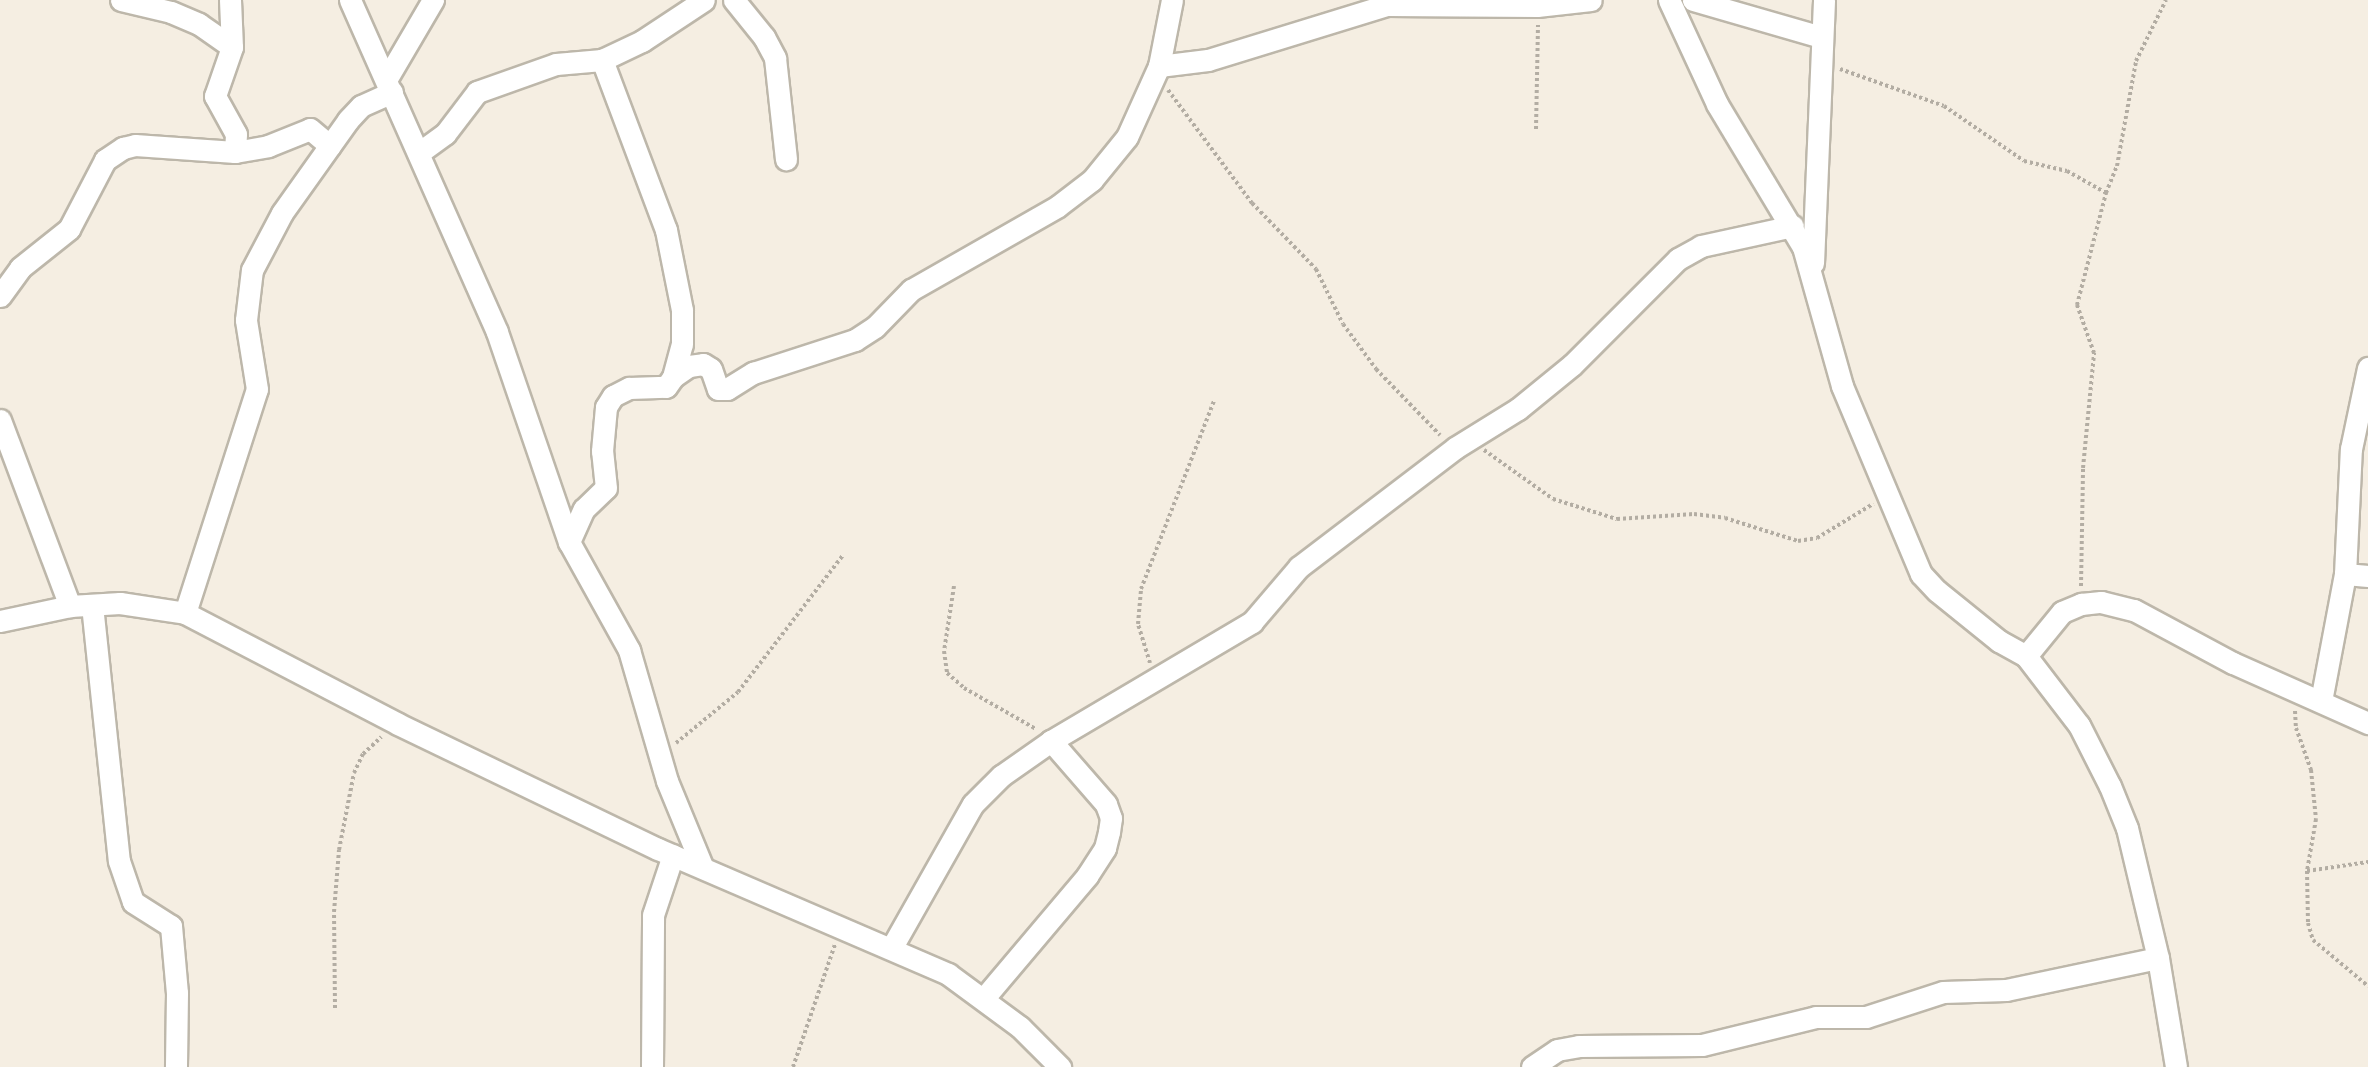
<!DOCTYPE html>
<html>
<head>
<meta charset="utf-8">
<style>
	body { margin:0 }
	#map { position:relative; width:2368px; height:1067px; overflow:hidden; background:#f5eee2; font-family:"Fira Sans",sans-serif }
	div>[style] { position:absolute }
	.path>* { height:4px; margin-top:-2px; transform-origin:0; background:repeating-linear-gradient(90deg,#b3ada3 0 3px,transparent 0 6px) }
	.roads { filter:drop-shadow(2px 0 #bdb7aa) drop-shadow(-2px 0 #bdb7aa) drop-shadow(0 2px #bdb7aa) drop-shadow(0 -2px #bdb7aa) }
	.minor>* { height:21px; margin:-10.5px; padding:0 10.5px; transform-origin:10.5px; border-radius:10.5px; background:#fff }
	span { translate:-50% -50%; white-space:nowrap; text-align:center; line-height:1.15; -webkit-text-stroke:5px #fff; paint-order:stroke }
</style>
</head>
<body>
<div id="map">
	<div class="path">
		<i style="left:1840px;top:69px;width:110px;rotate:19.6deg"></i>
		<i style="left:1944px;top:106px;width:97px;rotate:34.5deg"></i>
		<i style="left:2024px;top:161px;width:44px;rotate:13.1deg"></i>
		<i style="left:2067px;top:171px;width:45px;rotate:29.4deg"></i>
		<i style="left:1168px;top:90px;width:141px;rotate:53.4deg"></i>
		<i style="left:1252px;top:203px;width:92px;rotate:45.9deg"></i>
		<i style="left:1316px;top:269px;width:61px;rotate:63.9deg"></i>
		<i style="left:1343px;top:324px;width:56px;rotate:53.7deg"></i>
		<i style="left:1376px;top:369px;width:92px;rotate:45.9deg"></i>
		<i style="left:1536px;top:129px;width:104px;rotate:-88.9deg"></i>
		<i style="left:1484px;top:450px;width:85px;rotate:35.4deg"></i>
		<i style="left:1553px;top:499px;width:67px;rotate:17.4deg"></i>
		<i style="left:1617px;top:519px;width:77px;rotate:-3.7deg"></i>
		<i style="left:1694px;top:514px;width:31px;rotate:7deg"></i>
		<i style="left:1725px;top:518px;width:77px;rotate:17.5deg"></i>
		<i style="left:1798px;top:541px;width:19px;rotate:-9deg"></i>
		<i style="left:1817px;top:538px;width:66px;rotate:-31.3deg"></i>
		<i style="left:954px;top:586px;width:66px;rotate:98.7deg"></i>
		<i style="left:944px;top:651px;width:22px;rotate:82deg"></i>
		<i style="left:947px;top:673px;width:23px;rotate:41deg"></i>
		<i style="left:964px;top:688px;width:83px;rotate:29.7deg"></i>
		<i style="left:2081px;top:586px;width:118px;rotate:-89deg"></i>
		<i style="left:2083px;top:468px;width:116px;rotate:-84.5deg"></i>
		<i style="left:2094px;top:353px;width:51px;rotate:-109.5deg"></i>
		<i style="left:2077px;top:305px;width:116px;rotate:-75.5deg"></i>
		<i style="left:2106px;top:193px;width:29px;rotate:-68deg"></i>
		<i style="left:2117px;top:166px;width:107px;rotate:-79.7deg"></i>
		<i style="left:2136px;top:61px;width:68px;rotate:-63.8deg"></i>
		<i style="left:1150px;top:663px;width:41px;rotate:-107.1deg"></i>
		<i style="left:1138px;top:624px;width:35px;rotate:-85deg"></i>
		<i style="left:1141px;top:589px;width:202px;rotate:-68.8deg"></i>
		<i style="left:2295px;top:711px;width:17px;rotate:87deg"></i>
		<i style="left:2296px;top:728px;width:45px;rotate:70.3deg"></i>
		<i style="left:2311px;top:770px;width:49px;rotate:84.2deg"></i>
		<i style="left:2316px;top:819px;width:53px;rotate:99.8deg"></i>
		<i style="left:2307px;top:871px;width:52px;rotate:88.9deg"></i>
		<i style="left:2308px;top:923px;width:18px;rotate:74deg"></i>
		<i style="left:2313px;top:940px;width:72px;rotate:39.9deg"></i>
		<i style="left:676px;top:743px;width:80px;rotate:-39.4deg"></i>
		<i style="left:738px;top:692px;width:173px;rotate:-52.5deg"></i>
		<i style="left:2307px;top:871px;width:62px;rotate:-8.4deg"></i>
		<i style="left:335px;top:1008px;width:96px;rotate:-90.6deg"></i>
		<i style="left:334px;top:912px;width:62px;rotate:-85.4deg"></i>
		<i style="left:339px;top:850px;width:78px;rotate:-79deg"></i>
		<i style="left:354px;top:773px;width:21px;rotate:-65deg"></i>
		<i style="left:363px;top:754px;width:25px;rotate:-43deg"></i>
		<i style="left:793px;top:1067px;width:130px;rotate:-71.1deg"></i>
	</div>
	<div class="roads">
		<div class="minor">
			<i style="left:121px;top:0;width:51px;rotate:13.5deg"></i>
			<i style="left:171px;top:12px;width:30px;rotate:23deg"></i>
			<i style="left:199px;top:24px;width:40px;rotate:34.9deg"></i>
			<i style="left:230px;top:0;width:47px;rotate:87.6deg"></i>
			<i style="left:232px;top:47px;width:52px;rotate:109.1deg"></i>
			<i style="left:215px;top:96px;width:43px;rotate:61.1deg"></i>
			<i style="left:236px;top:134px;width:18px;rotate:93deg"></i>
			<i style="left:350px;top:0;width:363px;rotate:66.1deg"></i>
			<i style="left:497px;top:332px;width:222px;rotate:71.1deg"></i>
			<i style="left:569px;top:542px;width:124px;rotate:60.9deg"></i>
			<i style="left:629px;top:650px;width:136px;rotate:73.8deg"></i>
			<i style="left:667px;top:781px;width:92px;rotate:67.6deg"></i>
			<i style="left:734px;top:0;width:48px;rotate:51deg"></i>
			<i style="left:764px;top:37px;width:24px;rotate:62deg"></i>
			<i style="left:775px;top:58px;width:102px;rotate:83.8deg"></i>
			<i style="left:1669px;top:0;width:115px;rotate:65.2deg"></i>
			<i style="left:1717px;top:104px;width:167px;rotate:59deg"></i>
			<i style="left:1803px;top:247px;width:144px;rotate:74.3deg"></i>
			<i style="left:1842px;top:386px;width:204px;rotate:67.2deg"></i>
			<i style="left:1921px;top:574px;width:23px;rotate:47deg"></i>
			<i style="left:1937px;top:591px;width:80px;rotate:38.9deg"></i>
			<i style="left:1999px;top:641px;width:31px;rotate:29deg"></i>
			<i style="left:2026px;top:656px;width:87px;rotate:52.5deg"></i>
			<i style="left:2079px;top:725px;width:68px;rotate:63.1deg"></i>
			<i style="left:2110px;top:786px;width:45px;rotate:68deg"></i>
			<i style="left:2127px;top:828px;width:134px;rotate:76.6deg"></i>
			<i style="left:2158px;top:958px;width:110px;rotate:80.6deg"></i>
			<i style="left:1693px;top:0;width:133px;rotate:16.1deg"></i>
			<i style="left:1159px;top:66px;width:49px;rotate:-7deg"></i>
			<i style="left:1208px;top:60px;width:187px;rotate:-17.1deg"></i>
			<i style="left:1387px;top:5px;width:150px;rotate:0.4deg"></i>
			<i style="left:1537px;top:6px;width:54px;rotate:-6.3deg"></i>
			<i style="left:386px;top:80px;width:93px;rotate:-59.6deg"></i>
			<i style="left:420px;top:152px;width:31px;rotate:-36deg"></i>
			<i style="left:445px;top:134px;width:53px;rotate:-52.7deg"></i>
			<i style="left:477px;top:92px;width:84px;rotate:-19.5deg"></i>
			<i style="left:556px;top:64px;width:46px;rotate:-5deg"></i>
			<i style="left:602px;top:60px;width:44px;rotate:-25.4deg"></i>
			<i style="left:642px;top:41px;width:74px;rotate:-33.5deg"></i>
			<i style="left:1813px;top:263px;width:263px;rotate:-87.6deg"></i>
			<i style="left:0;top:296px;width:34px;rotate:-54deg"></i>
			<i style="left:20px;top:268px;width:63px;rotate:-38.5deg"></i>
			<i style="left:69px;top:229px;width:78px;rotate:-62.4deg"></i>
			<i style="left:105px;top:160px;width:22px;rotate:-34deg"></i>
			<i style="left:123px;top:148px;width:12px;rotate:-14deg"></i>
			<i style="left:135px;top:145px;width:100px;rotate:4deg"></i>
			<i style="left:235px;top:152px;width:34px;rotate:-10deg"></i>
			<i style="left:268px;top:146px;width:45px;rotate:-22deg"></i>
			<i style="left:310px;top:129px;width:26px;rotate:40deg"></i>
			<i style="left:673px;top:377px;width:19px;rotate:-35deg"></i>
			<i style="left:689px;top:366px;width:14px;rotate:-8deg"></i>
			<i style="left:703px;top:364px;width:9px;rotate:32deg"></i>
			<i style="left:711px;top:369px;width:21px;rotate:71deg"></i>
			<i style="left:718px;top:389px;width:9px"></i>
			<i style="left:727px;top:389px;width:31px;rotate:-32deg"></i>
			<i style="left:753px;top:373px;width:107px;rotate:-17.9deg"></i>
			<i style="left:855px;top:340px;width:24px;rotate:-33deg"></i>
			<i style="left:875px;top:327px;width:52px;rotate:-45.8deg"></i>
			<i style="left:911px;top:290px;width:169px;rotate:-29.7deg"></i>
			<i style="left:1058px;top:206px;width:43px;rotate:-37.4deg"></i>
			<i style="left:1092px;top:180px;width:55px;rotate:-50.9deg"></i>
			<i style="left:1127px;top:137px;width:78px;rotate:-65.7deg"></i>
			<i style="left:1159px;top:66px;width:67px;rotate:-78.9deg"></i>
			<i style="left:0;top:420px;width:199px;rotate:69.4deg"></i>
			<i style="left:569px;top:542px;width:36px;rotate:-66deg"></i>
			<i style="left:584px;top:509px;width:30px;rotate:-44deg"></i>
			<i style="left:606px;top:488px;width:37px;rotate:-96deg"></i>
			<i style="left:602px;top:451px;width:44px;rotate:-84.8deg"></i>
			<i style="left:606px;top:407px;width:13px;rotate:-58deg"></i>
			<i style="left:613px;top:396px;width:18px;rotate:-27deg"></i>
			<i style="left:629px;top:388px;width:37px;rotate:-2deg"></i>
			<i style="left:666px;top:387px;width:12px;rotate:-55deg"></i>
			<i style="left:673px;top:377px;width:34px;rotate:-75deg"></i>
			<i style="left:682px;top:344px;width:34px;rotate:-90deg"></i>
			<i style="left:682px;top:310px;width:82px;rotate:-101.3deg"></i>
			<i style="left:666px;top:230px;width:182px;rotate:-110.6deg"></i>
			<i style="left:2345px;top:574px;width:23px;rotate:5deg"></i>
			<i style="left:92px;top:605px;width:257px;rotate:84deg"></i>
			<i style="left:119px;top:861px;width:43px;rotate:71.1deg"></i>
			<i style="left:133px;top:902px;width:45px;rotate:32.3deg"></i>
			<i style="left:171px;top:926px;width:67px;rotate:84.9deg"></i>
			<i style="left:177px;top:993px;width:74px;rotate:90.8deg"></i>
			<i style="left:185px;top:613px;width:235px;rotate:-72.2deg"></i>
			<i style="left:257px;top:389px;width:70px;rotate:-99.1deg"></i>
			<i style="left:246px;top:320px;width:50px;rotate:-83.2deg"></i>
			<i style="left:252px;top:270px;width:64px;rotate:-62.2deg"></i>
			<i style="left:282px;top:213px;width:114px;rotate:-54.6deg"></i>
			<i style="left:348px;top:120px;width:19px;rotate:-47deg"></i>
			<i style="left:361px;top:106px;width:34px;rotate:-24deg"></i>
			<i style="left:0;top:621px;width:72px;rotate:-12.1deg"></i>
			<i style="left:70px;top:606px;width:50px;rotate:-3.4deg"></i>
			<i style="left:120px;top:603px;width:66px;rotate:8.7deg"></i>
			<i style="left:185px;top:613px;width:240px;rotate:27.5deg"></i>
			<i style="left:398px;top:724px;width:288px;rotate:25.7deg"></i>
			<i style="left:658px;top:849px;width:316px;rotate:23.3deg"></i>
			<i style="left:948px;top:974px;width:89px;rotate:36.4deg"></i>
			<i style="left:1020px;top:1027px;width:57px;rotate:45deg"></i>
			<i style="left:2026px;top:656px;width:57px;rotate:-50.7deg"></i>
			<i style="left:2062px;top:612px;width:21px;rotate:-23deg"></i>
			<i style="left:2081px;top:604px;width:20px;rotate:-6deg"></i>
			<i style="left:2101px;top:602px;width:34px;rotate:14deg"></i>
			<i style="left:2134px;top:610px;width:112px;rotate:28.2deg"></i>
			<i style="left:2233px;top:663px;width:148px;rotate:24deg"></i>
			<i style="left:2321px;top:701px;width:129px;rotate:-79.3deg"></i>
			<i style="left:2345px;top:574px;width:125px;rotate:-87.3deg"></i>
			<i style="left:2351px;top:449px;width:83px;rotate:-78.1deg"></i>
			<i style="left:892px;top:947px;width:164px;rotate:-60.5deg"></i>
			<i style="left:973px;top:804px;width:40px;rotate:-45deg"></i>
			<i style="left:1001px;top:776px;width:61px;rotate:-35deg"></i>
			<i style="left:1051px;top:741px;width:234px;rotate:-30.6deg"></i>
			<i style="left:1252px;top:622px;width:72px;rotate:-49.5deg"></i>
			<i style="left:1299px;top:567px;width:196px;rotate:-37.3deg"></i>
			<i style="left:1455px;top:448px;width:74px;rotate:-31.8deg"></i>
			<i style="left:1518px;top:409px;width:70px;rotate:-39.2deg"></i>
			<i style="left:1572px;top:365px;width:150px;rotate:-45deg"></i>
			<i style="left:1678px;top:259px;width:26px;rotate:-29deg"></i>
			<i style="left:1701px;top:246px;width:94px;rotate:-12.3deg"></i>
			<i style="left:984px;top:998px;width:160px;rotate:-49.8deg"></i>
			<i style="left:1087px;top:876px;width:33px;rotate:-57deg"></i>
			<i style="left:1105px;top:848px;width:16px;rotate:-76deg"></i>
			<i style="left:1109px;top:832px;width:14px;rotate:-82deg"></i>
			<i style="left:1111px;top:818px;width:15px;rotate:-110deg"></i>
			<i style="left:1106px;top:804px;width:84px;rotate:-131.1deg"></i>
			<i style="left:652px;top:1067px;width:152px;rotate:-89.6deg"></i>
			<i style="left:653px;top:915px;width:63px;rotate:-71.6deg"></i>
			<i style="left:1532px;top:1067px;width:30px;rotate:-34deg"></i>
			<i style="left:1557px;top:1050px;width:22px;rotate:-10deg"></i>
			<i style="left:1579px;top:1046px;width:123px;rotate:-0.5deg"></i>
			<i style="left:1702px;top:1045px;width:117px;rotate:-13.8deg"></i>
			<i style="left:1816px;top:1017px;width:50px"></i>
			<i style="left:1866px;top:1017px;width:81px;rotate:-18deg"></i>
			<i style="left:1943px;top:992px;width:63px;rotate:-1.8deg"></i>
			<i style="left:2006px;top:990px;width:155px;rotate:-11.9deg"></i>
		</div>
	</div>
</div>
</body>
</html>
